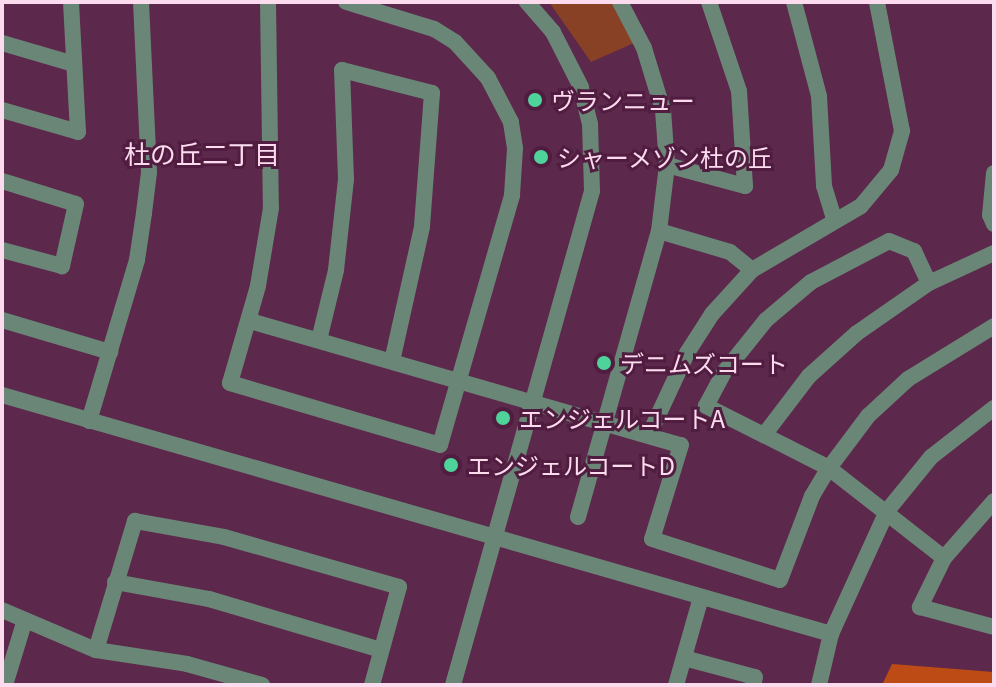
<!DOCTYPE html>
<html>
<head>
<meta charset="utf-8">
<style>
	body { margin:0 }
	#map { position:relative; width:996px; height:687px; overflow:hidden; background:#5c284b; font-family:Georgia,"Noto Sans JP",serif }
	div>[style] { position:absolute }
	.green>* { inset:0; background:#894125 }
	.forest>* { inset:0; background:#bc4b16 }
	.minor>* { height:16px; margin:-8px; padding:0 8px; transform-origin:8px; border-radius:8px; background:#6a8677 }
	.dots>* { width:22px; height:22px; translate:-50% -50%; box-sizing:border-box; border:4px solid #501d40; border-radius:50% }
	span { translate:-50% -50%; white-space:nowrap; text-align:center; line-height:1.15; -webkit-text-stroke:6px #501d40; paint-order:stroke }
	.poi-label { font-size:24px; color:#fddbef }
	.left { translate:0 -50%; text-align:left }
	.neighbourhood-label { font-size:26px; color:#fddbef }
	.frame { position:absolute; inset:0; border:4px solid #fddbef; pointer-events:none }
</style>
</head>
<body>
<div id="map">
	<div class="green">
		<i style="clip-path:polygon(549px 2px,614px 2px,634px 43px,591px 62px)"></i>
	</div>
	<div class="forest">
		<i style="clip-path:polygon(892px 664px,994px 672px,994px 685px,882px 685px)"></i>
	</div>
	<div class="minor">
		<i style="left:268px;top:2px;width:206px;rotate:89.2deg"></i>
		<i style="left:271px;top:208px;width:79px;rotate:99.5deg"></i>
		<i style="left:258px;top:286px;width:101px;rotate:106.1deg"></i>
		<i style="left:230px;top:383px;width:219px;rotate:16.4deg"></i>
		<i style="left:440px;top:445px;width:260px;rotate:-73.9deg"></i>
		<i style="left:512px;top:195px;width:47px;rotate:-86.3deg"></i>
		<i style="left:515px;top:148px;width:26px;rotate:-99deg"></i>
		<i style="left:511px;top:122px;width:50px;rotate:-117.6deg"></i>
		<i style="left:488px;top:78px;width:49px;rotate:-132.5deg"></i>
		<i style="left:455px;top:42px;width:25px;rotate:-148deg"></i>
		<i style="left:434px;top:29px;width:92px;rotate:-162.9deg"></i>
		<i style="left:620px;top:2px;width:52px;rotate:62.4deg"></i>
		<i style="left:644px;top:48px;width:65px;rotate:73deg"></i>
		<i style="left:663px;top:110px;width:55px;rotate:85.8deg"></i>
		<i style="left:667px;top:165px;width:66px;rotate:96.9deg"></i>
		<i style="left:794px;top:2px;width:97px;rotate:75.1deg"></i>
		<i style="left:819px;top:96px;width:90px;rotate:86.8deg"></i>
		<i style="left:824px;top:186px;width:34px;rotate:73deg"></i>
		<i style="left:2px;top:43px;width:75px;rotate:16.3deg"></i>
		<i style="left:2px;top:110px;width:79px;rotate:16.1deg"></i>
		<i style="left:78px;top:132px;width:130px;rotate:-93.1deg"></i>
		<i style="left:667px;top:165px;width:81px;rotate:15.1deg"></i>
		<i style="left:745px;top:186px;width:95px;rotate:-93.6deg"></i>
		<i style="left:739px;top:91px;width:94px;rotate:-108.6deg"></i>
		<i style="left:994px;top:173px;width:42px;rotate:95.4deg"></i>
		<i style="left:990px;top:215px;width:10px;rotate:66deg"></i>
		<i style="left:2px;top:181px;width:77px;rotate:17.3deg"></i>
		<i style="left:76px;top:204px;width:64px;rotate:102.7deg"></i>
		<i style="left:62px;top:266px;width:62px;rotate:-165.1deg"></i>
		<i style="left:2px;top:320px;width:113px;rotate:16.5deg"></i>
		<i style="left:250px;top:321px;width:448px;rotate:16.1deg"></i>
		<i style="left:681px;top:445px;width:98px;rotate:107.1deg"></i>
		<i style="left:652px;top:539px;width:134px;rotate:17.8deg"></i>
		<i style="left:780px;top:580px;width:90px;rotate:-69.1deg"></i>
		<i style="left:812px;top:496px;width:33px;rotate:-59deg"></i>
		<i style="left:829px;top:468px;width:138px;rotate:-153.2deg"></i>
		<i style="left:706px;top:406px;width:40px;rotate:-62deg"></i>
		<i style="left:725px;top:371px;width:65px;rotate:-51.2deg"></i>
		<i style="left:766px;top:320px;width:59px;rotate:-40.2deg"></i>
		<i style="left:811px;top:282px;width:88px;rotate:-27.7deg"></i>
		<i style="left:889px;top:241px;width:27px;rotate:22deg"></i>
		<i style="left:914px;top:251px;width:35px;rotate:65deg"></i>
		<i style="left:929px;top:283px;width:72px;rotate:-24.8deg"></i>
		<i style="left:319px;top:340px;width:72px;rotate:-76.3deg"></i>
		<i style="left:336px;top:270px;width:92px;rotate:-83.7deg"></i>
		<i style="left:346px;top:179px;width:109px;rotate:-92.1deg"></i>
		<i style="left:342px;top:70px;width:93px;rotate:14.3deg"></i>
		<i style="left:432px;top:93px;width:134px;rotate:94.3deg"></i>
		<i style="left:422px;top:227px;width:137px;rotate:102.6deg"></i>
		<i style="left:2px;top:395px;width:863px;rotate:16.08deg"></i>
		<i style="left:831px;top:634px;width:135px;rotate:-65.5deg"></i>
		<i style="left:887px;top:511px;width:70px;rotate:-50.8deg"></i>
		<i style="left:931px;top:457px;width:80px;rotate:-37.9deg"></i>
		<i style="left:89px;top:421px;width:168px;rotate:-73.4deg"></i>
		<i style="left:137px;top:260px;width:48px;rotate:-81.5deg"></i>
		<i style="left:144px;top:213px;width:41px;rotate:-83deg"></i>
		<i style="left:149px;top:172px;width:170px;rotate:-92.7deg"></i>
		<i style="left:649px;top:435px;width:90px;rotate:-65.1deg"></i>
		<i style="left:687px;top:353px;width:46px;rotate:-57.3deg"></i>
		<i style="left:712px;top:314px;width:59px;rotate:-47.7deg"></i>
		<i style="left:752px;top:270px;width:126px;rotate:-30.4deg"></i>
		<i style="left:861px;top:206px;width:47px;rotate:-50.2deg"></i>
		<i style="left:891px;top:170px;width:41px;rotate:-74.2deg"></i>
		<i style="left:902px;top:131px;width:131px;rotate:-101deg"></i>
		<i style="left:764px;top:435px;width:74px;rotate:-52.7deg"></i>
		<i style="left:809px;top:376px;width:64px;rotate:-41.9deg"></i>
		<i style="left:857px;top:333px;width:88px;rotate:-34.8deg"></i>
		<i style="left:994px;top:501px;width:76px;rotate:131.3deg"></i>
		<i style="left:944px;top:558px;width:55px;rotate:116.1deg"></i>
		<i style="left:920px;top:607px;width:77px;rotate:15.1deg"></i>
		<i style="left:578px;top:517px;width:297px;rotate:-74.2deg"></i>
		<i style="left:659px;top:231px;width:74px;rotate:16.5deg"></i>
		<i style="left:730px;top:252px;width:28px;rotate:39deg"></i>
		<i style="left:944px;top:558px;width:146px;rotate:-142deg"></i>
		<i style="left:829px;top:468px;width:65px;rotate:-53.1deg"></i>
		<i style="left:868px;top:416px;width:54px;rotate:-42.8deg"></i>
		<i style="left:908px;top:379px;width:101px;rotate:-31.6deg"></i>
		<i style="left:115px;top:582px;width:96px;rotate:10.3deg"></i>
		<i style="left:209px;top:599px;width:179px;rotate:16.5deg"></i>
		<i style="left:2px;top:610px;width:102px;rotate:23.1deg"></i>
		<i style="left:96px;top:650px;width:92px;rotate:8.7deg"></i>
		<i style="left:187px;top:664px;width:78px;rotate:15.6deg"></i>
		<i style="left:96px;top:650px;width:135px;rotate:-73.2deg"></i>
		<i style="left:135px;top:521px;width:90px;rotate:10.2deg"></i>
		<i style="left:224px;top:537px;width:182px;rotate:15.9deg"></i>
		<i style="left:399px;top:587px;width:102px;rotate:105.4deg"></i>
		<i style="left:684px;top:658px;width:73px;rotate:15deg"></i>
		<i style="left:755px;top:677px;width:8px;rotate:104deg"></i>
		<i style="left:5px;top:685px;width:65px;rotate:-73deg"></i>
		<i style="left:453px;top:685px;width:513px;rotate:-74.28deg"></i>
		<i style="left:592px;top:191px;width:67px;rotate:-91.7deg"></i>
		<i style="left:590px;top:124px;width:38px;rotate:-104deg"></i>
		<i style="left:581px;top:87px;width:62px;rotate:-117deg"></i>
		<i style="left:553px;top:32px;width:40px;rotate:-131deg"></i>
		<i style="left:676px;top:685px;width:91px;rotate:-74.1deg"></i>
		<i style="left:819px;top:685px;width:52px;rotate:-76.8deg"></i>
	</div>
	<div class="dots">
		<i style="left:535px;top:100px;background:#4ed39a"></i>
		<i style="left:541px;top:157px;background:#4ed39a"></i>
		<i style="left:604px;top:363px;background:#4ed39a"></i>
		<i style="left:503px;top:418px;background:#4ed39a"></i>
		<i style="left:451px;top:465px;background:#4ed39a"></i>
	</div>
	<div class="poi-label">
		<span class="left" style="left:551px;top:100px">ヴランニュー</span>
		<span class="left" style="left:557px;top:157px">シャーメゾン杜の丘</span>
		<span class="left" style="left:620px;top:363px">デニムズコート</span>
		<span class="left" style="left:519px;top:418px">エンジェルコートA</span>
		<span class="left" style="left:467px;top:465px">エンジェルコートD</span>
	</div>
	<div class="neighbourhood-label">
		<span style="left:202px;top:153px">杜の丘二丁目</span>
	</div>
	<div class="frame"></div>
</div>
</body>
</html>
